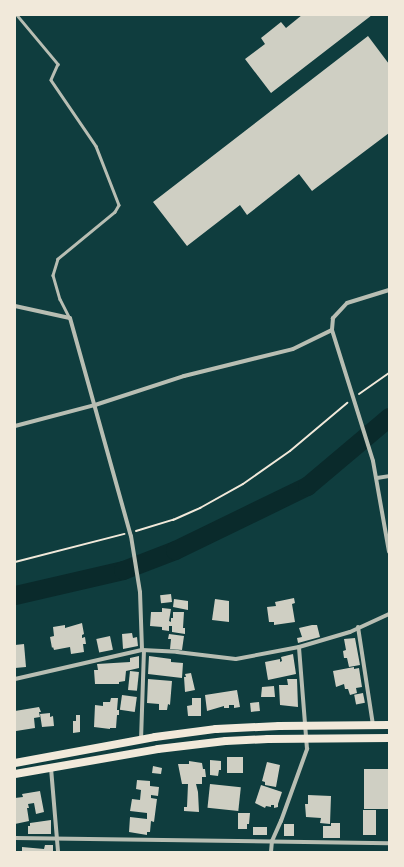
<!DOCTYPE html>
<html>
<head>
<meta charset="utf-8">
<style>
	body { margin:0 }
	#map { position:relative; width:404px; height:867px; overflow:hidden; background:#0f3d3e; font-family:Figtree,sans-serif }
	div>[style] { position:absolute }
	.river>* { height:19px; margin:-9.5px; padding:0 9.5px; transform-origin:9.5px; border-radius:9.5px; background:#0a2a2b }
	.building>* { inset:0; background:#cfcfc3; transform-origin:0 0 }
	.path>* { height:2px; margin:-1px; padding:0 1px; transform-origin:1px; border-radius:1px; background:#f1e9da }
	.service>* { height:2.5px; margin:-1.25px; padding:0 1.25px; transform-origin:1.25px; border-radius:1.25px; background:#b8beb3 }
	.minor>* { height:4px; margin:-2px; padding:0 2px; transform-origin:2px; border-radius:2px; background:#b8beb3 }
	.trunk>* { height:8px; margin:-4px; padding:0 4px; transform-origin:4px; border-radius:4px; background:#f1e9da }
	span { translate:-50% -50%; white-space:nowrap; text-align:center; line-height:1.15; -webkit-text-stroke:3.5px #f1e9da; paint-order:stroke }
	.frame { position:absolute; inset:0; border:16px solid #f1e9da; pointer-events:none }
</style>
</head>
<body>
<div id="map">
	<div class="river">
		<i style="left:15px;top:595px;width:111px;rotate:-13deg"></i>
		<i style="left:123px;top:570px;width:56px;rotate:-21deg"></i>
		<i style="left:175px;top:550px;width:147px;rotate:-25.9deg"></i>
		<i style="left:307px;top:486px;width:107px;rotate:-40.1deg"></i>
	</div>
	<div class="building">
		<i style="clip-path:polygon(302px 15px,372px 15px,271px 93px,245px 59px,265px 44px,261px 38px,281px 22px,286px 28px)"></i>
		<i style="clip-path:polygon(368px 36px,389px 64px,389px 133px,312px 191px,299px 174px,247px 215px,240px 205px,187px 246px,153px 202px)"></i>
		<i style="left:171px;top:594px;width:8px;height:11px;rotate:83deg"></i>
		<i style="clip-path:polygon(294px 598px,295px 603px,292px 604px,295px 622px,274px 625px,274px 622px,269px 622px,267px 607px,276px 606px,275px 602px)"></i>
		<i style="clip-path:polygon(174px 599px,188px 601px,188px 610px,173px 607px)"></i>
		<i style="clip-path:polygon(215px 599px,229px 601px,229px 622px,212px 620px)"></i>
		<i style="clip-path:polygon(162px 608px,171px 609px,169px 621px,171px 622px,171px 618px,173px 618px,173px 612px,184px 612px,183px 628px,185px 628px,185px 634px,172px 632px,172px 626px,169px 626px,169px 631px,162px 630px,162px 627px,150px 626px,151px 612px,162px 612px)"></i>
		<i style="clip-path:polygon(82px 623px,84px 634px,82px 635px,82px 638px,85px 637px,86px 644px,83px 644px,84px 652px,71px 654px,70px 647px,54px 650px,53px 647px,52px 648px,50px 637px,54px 636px,53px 627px,65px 625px,65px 628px)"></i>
		<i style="clip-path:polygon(312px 625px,317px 625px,320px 637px,298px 643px,297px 638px,302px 637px,299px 628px)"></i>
		<i style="clip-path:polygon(132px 633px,133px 638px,137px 637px,138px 646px,123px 649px,122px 634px)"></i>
		<i style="clip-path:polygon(169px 634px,184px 636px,182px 650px,170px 649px,171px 639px,168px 639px)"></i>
		<i style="left:110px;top:636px;width:14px;height:14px;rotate:78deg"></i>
		<i style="clip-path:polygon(355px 638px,360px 665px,349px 667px,347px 658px,344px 658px,343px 651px,346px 650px,344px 639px)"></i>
		<i style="clip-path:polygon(24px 644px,26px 667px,15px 668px,15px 645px)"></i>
		<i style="clip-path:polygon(293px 654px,296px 674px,268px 680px,265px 662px,280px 659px,280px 662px,282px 661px,281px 657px)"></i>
		<i style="clip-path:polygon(139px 656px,139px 668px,126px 671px,125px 681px,119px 682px,119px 684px,95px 684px,94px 670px,98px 670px,97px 664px,130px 662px,130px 658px)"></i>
		<i style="clip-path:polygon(149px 656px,171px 659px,171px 662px,183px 663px,182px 678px,148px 674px)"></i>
		<i style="clip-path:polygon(354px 667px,354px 669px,359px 668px,362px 687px,356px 688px,357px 693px,350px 695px,348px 689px,345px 689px,344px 684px,336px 687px,333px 671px)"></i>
		<i style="left:130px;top:671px;width:9px;height:19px;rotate:6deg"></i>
		<i style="clip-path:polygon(191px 673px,195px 690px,185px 692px,184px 677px,186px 677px,185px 674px)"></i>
		<i style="clip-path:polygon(148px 679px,172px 681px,170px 705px,168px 704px,167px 710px,159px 710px,159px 704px,147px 703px)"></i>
		<i style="clip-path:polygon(287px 679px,297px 679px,298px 707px,280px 705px,279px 685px,288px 685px)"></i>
		<i style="clip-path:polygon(274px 686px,275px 697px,261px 697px,262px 687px)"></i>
		<i style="clip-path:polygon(237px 690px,240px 707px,234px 708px,234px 705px,229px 705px,229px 708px,224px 708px,224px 706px,207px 711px,205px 695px)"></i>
		<i style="left:363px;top:693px;width:10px;height:9px;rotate:79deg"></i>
		<i style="left:122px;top:695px;width:15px;height:15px;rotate:8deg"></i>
		<i style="clip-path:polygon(111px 698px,118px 698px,117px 710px,119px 710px,119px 715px,117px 715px,116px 728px,110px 728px,110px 729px,94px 727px,95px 705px,103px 706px,103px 702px,110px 702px)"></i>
		<i style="clip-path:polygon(192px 698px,201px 698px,201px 716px,188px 716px,187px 706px,192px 705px)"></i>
		<i style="left:259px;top:702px;width:9px;height:9px;rotate:84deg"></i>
		<i style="clip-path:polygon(39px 707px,41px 712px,39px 712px,40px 717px,34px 718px,35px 728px,16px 731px,15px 711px)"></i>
		<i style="clip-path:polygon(50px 713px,50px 717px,53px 716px,54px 726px,42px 727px,40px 714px)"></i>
		<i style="clip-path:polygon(76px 715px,80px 715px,80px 732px,73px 733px,73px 721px,76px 721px)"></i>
		<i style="left:227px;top:757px;width:16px;height:16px"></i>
		<i style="clip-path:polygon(210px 760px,221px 761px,221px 770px,219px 770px,218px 776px,210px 775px)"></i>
		<i style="clip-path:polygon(189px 761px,202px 763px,203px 769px,205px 769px,206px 777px,202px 777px,202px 784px,196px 784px,198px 792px,199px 812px,184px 811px,184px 807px,187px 807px,188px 784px,182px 784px,178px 764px,189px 764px)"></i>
		<i style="clip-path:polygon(267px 762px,280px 765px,276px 787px,265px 785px,265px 782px,262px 781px)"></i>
		<i style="clip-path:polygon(153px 766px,162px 768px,161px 774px,152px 773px)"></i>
		<i style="left:364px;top:769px;width:24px;height:40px"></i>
		<i style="clip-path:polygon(137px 780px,150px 781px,150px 786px,159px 787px,158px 796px,151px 795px,151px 798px,157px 799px,154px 822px,151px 821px,150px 832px,147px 832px,147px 835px,129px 832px,130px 817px,147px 819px,147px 813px,130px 811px,132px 799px,140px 800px,141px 790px,136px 789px)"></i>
		<i style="left:210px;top:784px;width:31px;height:24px;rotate:6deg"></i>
		<i style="clip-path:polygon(261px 785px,282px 792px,278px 804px,278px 807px,274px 808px,274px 805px,271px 805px,271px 807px,266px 806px,265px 808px,255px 803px)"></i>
		<i style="clip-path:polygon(40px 791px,44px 812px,36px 814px,34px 803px,28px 804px,29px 808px,27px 808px,29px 821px,15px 824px,15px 798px,23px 797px,22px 794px)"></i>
		<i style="clip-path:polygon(308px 795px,331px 796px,330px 824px,320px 823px,321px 818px,306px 817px,305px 804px,308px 804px)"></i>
		<i style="left:363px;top:810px;width:13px;height:25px"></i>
		<i style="clip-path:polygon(238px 813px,250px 813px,249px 824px,247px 824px,247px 829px,238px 829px)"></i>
		<i style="clip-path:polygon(51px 820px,51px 834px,28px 834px,28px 826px,30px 826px,30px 823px)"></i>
		<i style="clip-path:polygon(331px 823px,340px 823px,340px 838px,323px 838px,323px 826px,331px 826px)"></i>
		<i style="left:294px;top:824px;width:12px;height:10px;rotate:90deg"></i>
		<i style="left:253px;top:827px;width:14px;height:8px"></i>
		<i style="clip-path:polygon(45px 845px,53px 845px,53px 852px,20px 852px,22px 851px,22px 847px,44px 849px)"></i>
	</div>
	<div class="path">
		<i style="left:359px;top:394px;width:37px;rotate:-35deg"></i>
		<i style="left:136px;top:531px;width:39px;rotate:-17deg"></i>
		<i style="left:173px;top:520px;width:30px;rotate:-24deg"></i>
		<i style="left:200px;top:508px;width:49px;rotate:-29.2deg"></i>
		<i style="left:243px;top:484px;width:57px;rotate:-35.1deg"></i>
		<i style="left:290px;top:451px;width:75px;rotate:-40.1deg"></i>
		<i style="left:15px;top:562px;width:113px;rotate:-14.4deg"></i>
	</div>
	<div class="service">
		<i style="left:17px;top:15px;width:64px;rotate:50.1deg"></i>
		<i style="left:58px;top:64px;width:17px;rotate:114deg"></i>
		<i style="left:51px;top:80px;width:80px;rotate:55.7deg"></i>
		<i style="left:96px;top:146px;width:63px;rotate:68.7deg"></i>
		<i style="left:119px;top:205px;width:8px;rotate:120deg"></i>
		<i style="left:115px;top:212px;width:74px;rotate:140.5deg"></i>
		<i style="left:58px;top:259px;width:17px;rotate:107deg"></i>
		<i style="left:53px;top:275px;width:25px;rotate:74deg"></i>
		<i style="left:60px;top:299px;width:20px;rotate:63deg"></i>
	</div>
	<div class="minor">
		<i style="left:389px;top:290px;width:44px;rotate:162.8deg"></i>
		<i style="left:347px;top:303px;width:21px;rotate:133deg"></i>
		<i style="left:333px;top:318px;width:12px;rotate:95deg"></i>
		<i style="left:332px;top:330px;width:137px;rotate:72.6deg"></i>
		<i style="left:373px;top:461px;width:92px;rotate:80deg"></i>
		<i style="left:15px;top:306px;width:56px;rotate:12.3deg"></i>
		<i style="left:70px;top:318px;width:226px;rotate:74.4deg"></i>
		<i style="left:131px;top:536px;width:57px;rotate:80.9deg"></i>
		<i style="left:140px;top:592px;width:58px;rotate:88deg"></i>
		<i style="left:15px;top:426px;width:83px;rotate:-14.7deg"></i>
		<i style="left:95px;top:405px;width:94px;rotate:-18deg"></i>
		<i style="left:184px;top:376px;width:112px;rotate:-13.9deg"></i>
		<i style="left:293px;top:349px;width:43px;rotate:-26deg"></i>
		<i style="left:377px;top:478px;width:12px;rotate:-9deg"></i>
		<i style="left:358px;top:627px;width:99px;rotate:81.3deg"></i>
		<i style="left:15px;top:679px;width:130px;rotate:-12.9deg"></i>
		<i style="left:142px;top:650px;width:35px;rotate:3deg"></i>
		<i style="left:177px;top:652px;width:59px;rotate:6.8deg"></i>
		<i style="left:236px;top:659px;width:64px;rotate:-10.8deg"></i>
		<i style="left:299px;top:647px;width:53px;rotate:-16.4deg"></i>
		<i style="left:350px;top:632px;width:43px;rotate:-24.8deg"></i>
		<i style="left:141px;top:740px;width:89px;rotate:-88.1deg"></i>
		<i style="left:51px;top:768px;width:84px;rotate:85.2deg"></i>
		<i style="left:15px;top:838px;width:374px;rotate:0.8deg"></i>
		<i style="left:271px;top:852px;width:11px;rotate:-85deg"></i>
		<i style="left:272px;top:841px;width:22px;rotate:-66deg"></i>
		<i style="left:281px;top:821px;width:77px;rotate:-70.1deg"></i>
		<i style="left:307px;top:749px;width:102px;rotate:-94.5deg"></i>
	</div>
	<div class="trunk">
		<i style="left:15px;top:763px;width:142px;rotate:-10.5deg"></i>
		<i style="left:155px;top:737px;width:62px;rotate:-7.5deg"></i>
		<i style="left:216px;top:729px;width:63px;rotate:-2.7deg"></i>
		<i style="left:279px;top:726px;width:110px;rotate:-0.5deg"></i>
		<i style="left:15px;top:774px;width:145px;rotate:-9.9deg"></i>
		<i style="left:158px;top:749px;width:68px;rotate:-6.7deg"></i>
		<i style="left:226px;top:741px;width:42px;rotate:-2.7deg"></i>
		<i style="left:268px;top:739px;width:121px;rotate:-0.5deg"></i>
	</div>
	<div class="frame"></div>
</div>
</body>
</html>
